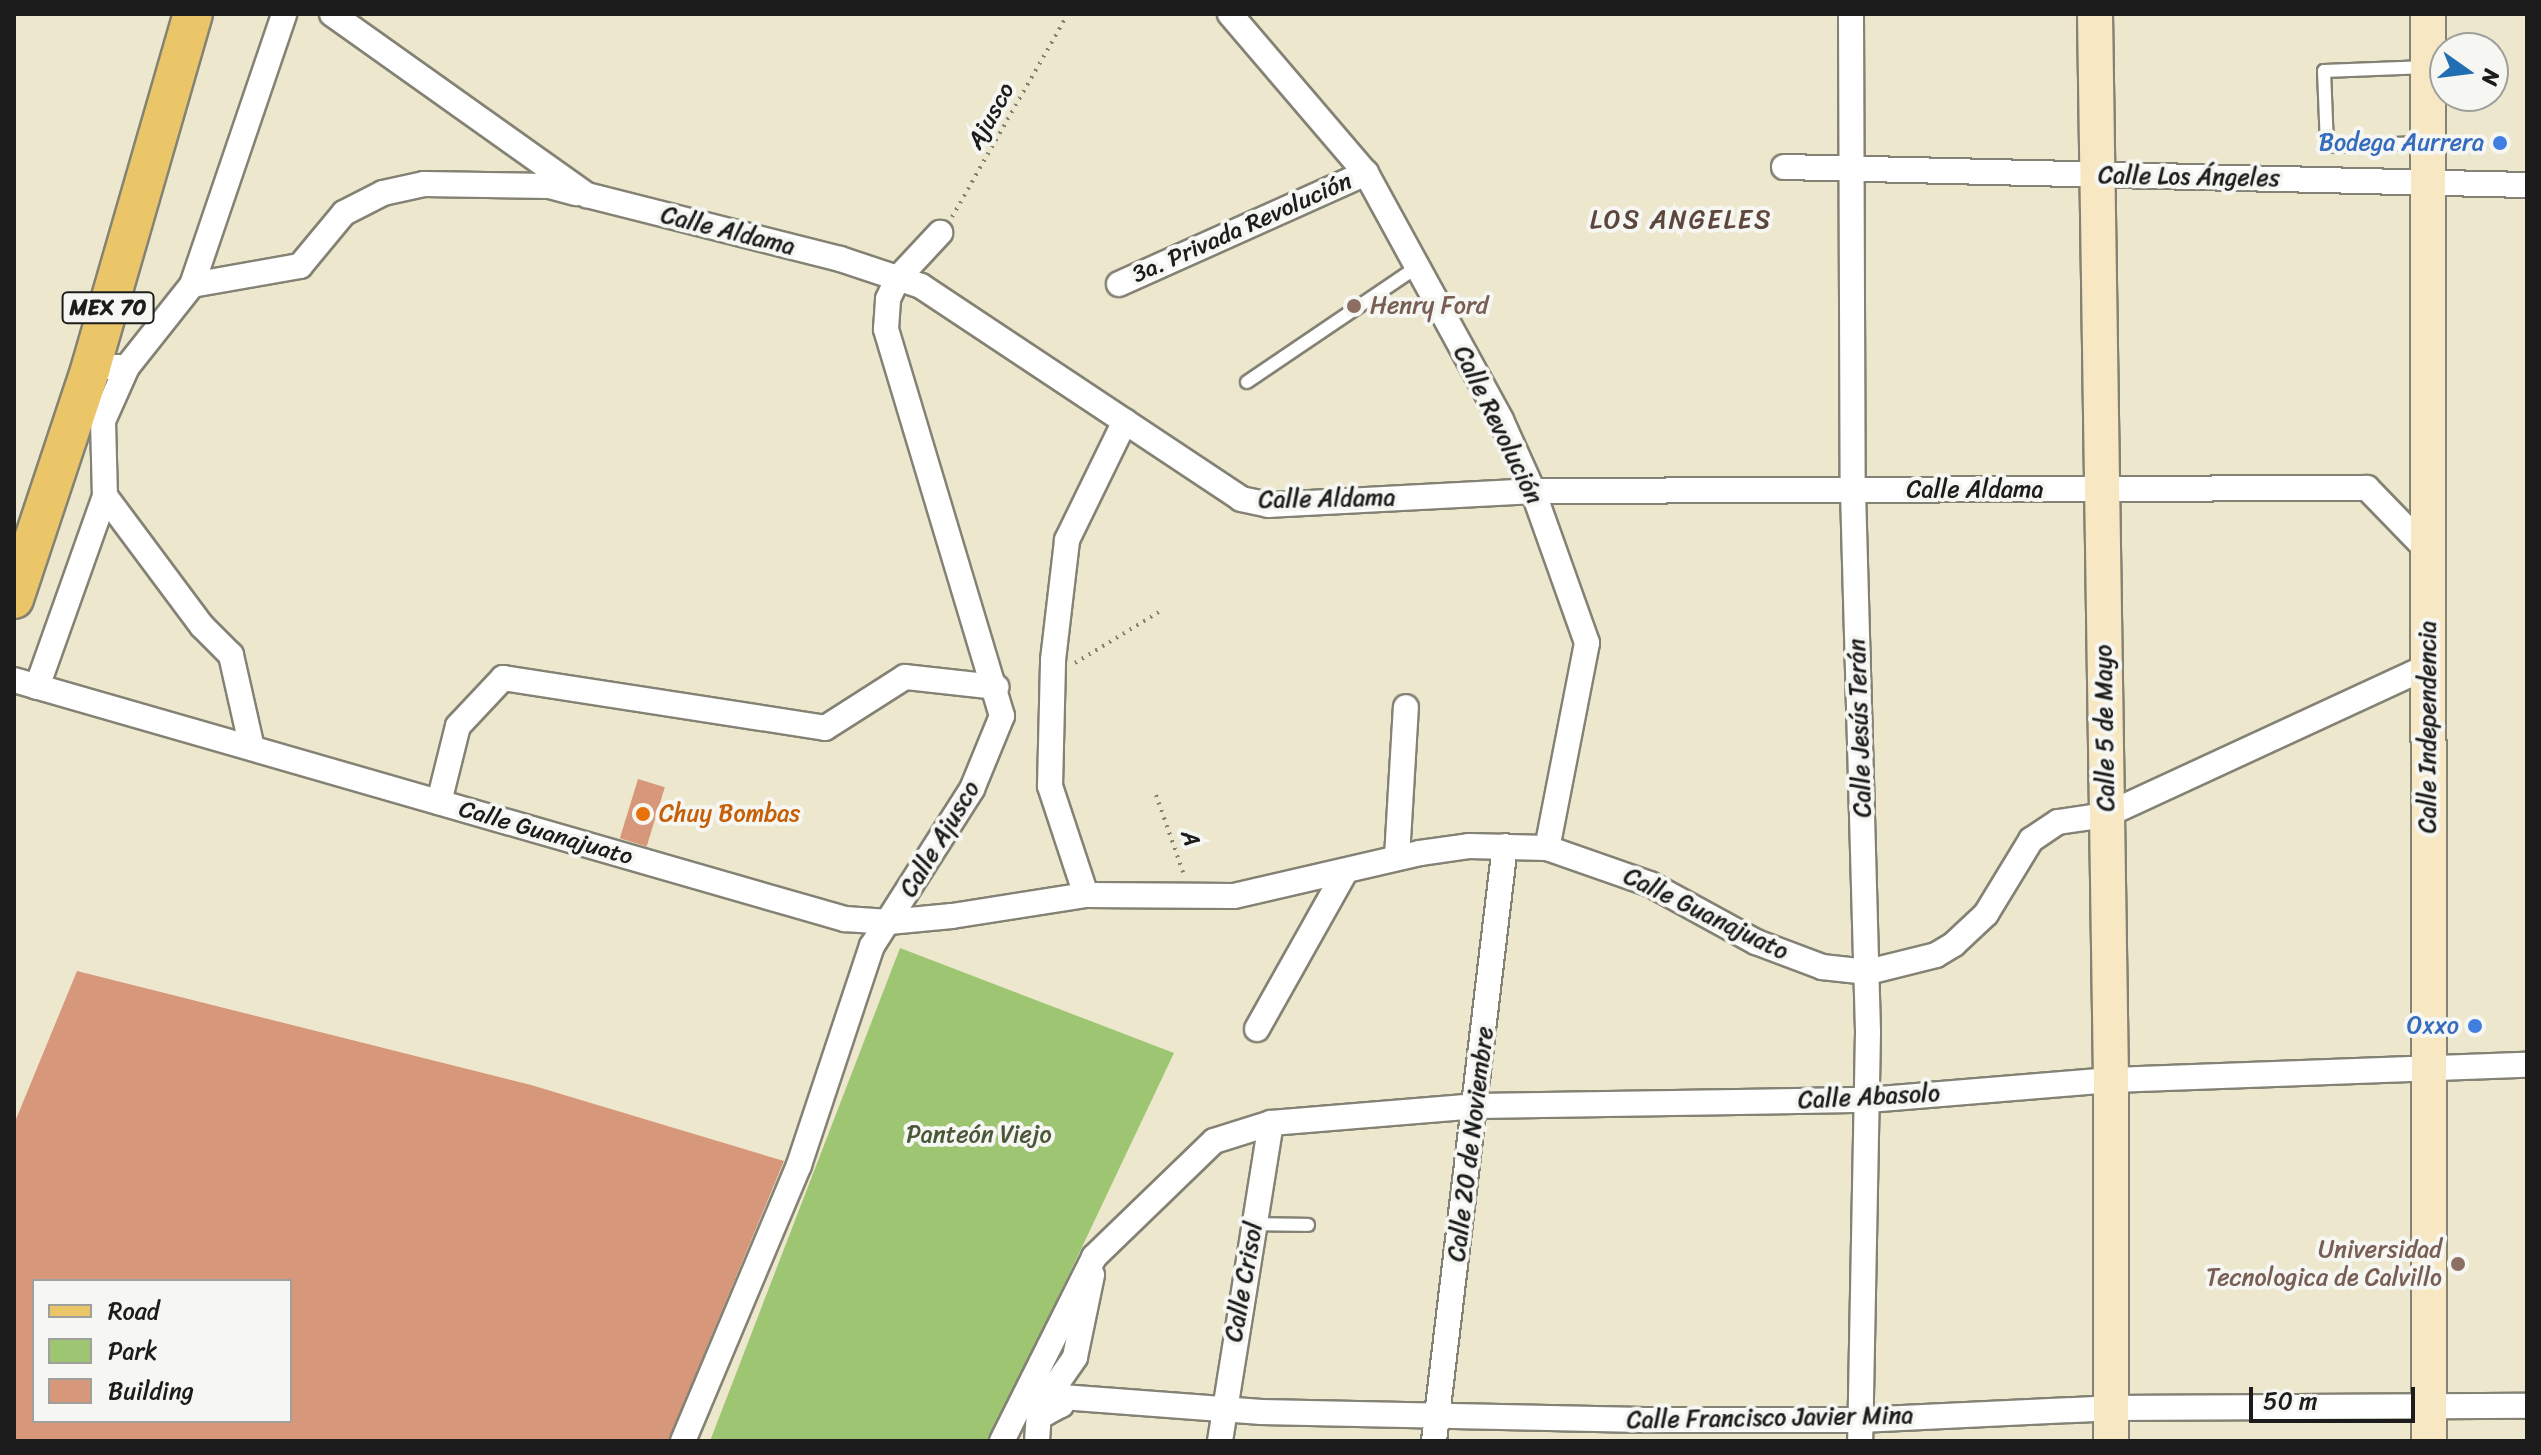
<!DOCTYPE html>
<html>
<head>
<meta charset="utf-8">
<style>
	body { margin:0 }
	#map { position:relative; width:2541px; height:1455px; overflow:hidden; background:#ece7cd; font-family:Sriracha,sans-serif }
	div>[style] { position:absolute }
	.green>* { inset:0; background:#9ec672 }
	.building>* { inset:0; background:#d6977a; transform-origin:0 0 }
	.path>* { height:4px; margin-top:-2px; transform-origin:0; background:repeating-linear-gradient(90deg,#848274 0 2px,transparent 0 8px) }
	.roads { filter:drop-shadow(2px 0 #848274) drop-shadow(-2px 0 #848274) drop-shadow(0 2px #848274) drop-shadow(0 -2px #848274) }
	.service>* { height:12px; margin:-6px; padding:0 6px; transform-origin:6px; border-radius:6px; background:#fff }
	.minor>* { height:24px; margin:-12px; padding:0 12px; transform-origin:12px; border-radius:12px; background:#fff }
	.secondary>* { height:34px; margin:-17px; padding:0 17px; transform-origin:17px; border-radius:17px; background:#f7e8c3 }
	.primary>* { height:38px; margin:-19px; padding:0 19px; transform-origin:19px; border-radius:19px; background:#ebc669 }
	.dots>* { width:22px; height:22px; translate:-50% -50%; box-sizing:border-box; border:4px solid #f6f6f2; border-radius:50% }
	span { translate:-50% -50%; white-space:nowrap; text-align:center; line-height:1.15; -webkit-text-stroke:8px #f6f6f2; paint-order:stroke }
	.shield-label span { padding:2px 6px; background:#f6f6f2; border:2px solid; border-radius:6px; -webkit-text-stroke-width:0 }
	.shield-label { font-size:22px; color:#1c1c1c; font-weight:700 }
	.street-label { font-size:24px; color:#1c1c1c }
	.shop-label { font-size:24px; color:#366cbe }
	.right { translate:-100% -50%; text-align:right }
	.education-label { font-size:24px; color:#785e54 }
	.left { translate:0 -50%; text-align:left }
	.food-label { font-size:24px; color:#c56008 }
	.park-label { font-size:24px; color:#4a583a }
	.neighbourhood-label { font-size:26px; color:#5d473d; letter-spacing:2px }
	.frame { position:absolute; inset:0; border:16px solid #1c1c1c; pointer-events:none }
	.legend { position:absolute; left:32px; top:1279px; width:260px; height:144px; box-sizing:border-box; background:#f6f6f2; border:2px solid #9f9f9c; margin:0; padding:10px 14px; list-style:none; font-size:24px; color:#1c1c1c }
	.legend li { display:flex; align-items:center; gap:16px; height:40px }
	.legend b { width:40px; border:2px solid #9f9f9c }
	.north { position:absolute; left:2429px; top:32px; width:80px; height:80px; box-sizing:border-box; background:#f6f6f2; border:2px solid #9f9f9c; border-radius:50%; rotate:104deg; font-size:22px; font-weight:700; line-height:32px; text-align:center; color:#1c1c1c }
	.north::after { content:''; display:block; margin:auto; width:28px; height:36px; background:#1f6fb2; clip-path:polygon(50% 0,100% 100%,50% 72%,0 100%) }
	.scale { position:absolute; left:2249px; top:1387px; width:166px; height:36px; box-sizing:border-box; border:4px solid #1c1c1c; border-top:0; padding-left:10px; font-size:24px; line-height:28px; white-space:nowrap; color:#1c1c1c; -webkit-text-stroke:6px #f6f6f2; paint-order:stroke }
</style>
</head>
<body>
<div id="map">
	<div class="green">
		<i style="clip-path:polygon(900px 948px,1174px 1053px,990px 1441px,710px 1441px)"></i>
	</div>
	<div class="building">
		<i style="left:638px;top:779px;width:28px;height:62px;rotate:17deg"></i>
		<i style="clip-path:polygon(evenodd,77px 971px,531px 1085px,784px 1161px,668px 1441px,14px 1441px,14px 1124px,77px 971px,34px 1281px,290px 1281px,290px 1421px,34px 1421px,34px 1281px)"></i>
	</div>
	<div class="path">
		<i style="left:952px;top:217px;width:234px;rotate:-60.3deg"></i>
		<i style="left:1075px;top:663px;width:98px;rotate:-31.3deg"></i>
		<i style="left:1156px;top:795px;width:82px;rotate:70.7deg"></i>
	</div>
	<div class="roads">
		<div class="service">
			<i style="left:2427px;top:67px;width:103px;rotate:177.8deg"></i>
			<i style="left:2324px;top:71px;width:75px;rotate:87.7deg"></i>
			<i style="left:2327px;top:146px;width:100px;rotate:-1.7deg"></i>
			<i style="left:1247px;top:382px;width:205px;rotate:-34.1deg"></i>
			<i style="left:1253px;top:1224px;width:55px;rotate:1deg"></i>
		</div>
		<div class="minor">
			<i style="left:332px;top:14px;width:313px;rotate:35.4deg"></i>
			<i style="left:587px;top:195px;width:261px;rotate:14.2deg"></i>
			<i style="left:840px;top:259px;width:85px;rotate:18.4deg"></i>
			<i style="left:921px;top:286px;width:384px;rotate:33.6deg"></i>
			<i style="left:1241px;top:499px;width:29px;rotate:12deg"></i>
			<i style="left:1269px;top:505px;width:264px;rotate:-3deg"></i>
			<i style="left:1533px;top:491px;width:834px;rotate:-0.21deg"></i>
			<i style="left:2367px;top:488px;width:91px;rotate:45.9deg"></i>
			<i style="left:1230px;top:14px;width:209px;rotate:49.5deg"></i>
			<i style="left:1366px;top:173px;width:281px;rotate:61.3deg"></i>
			<i style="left:1501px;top:420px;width:78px;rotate:65.7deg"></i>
			<i style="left:1533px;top:491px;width:161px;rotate:70.4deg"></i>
			<i style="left:1587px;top:643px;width:209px;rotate:101deg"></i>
			<i style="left:1851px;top:14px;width:477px;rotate:89.8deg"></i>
			<i style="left:1853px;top:491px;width:541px;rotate:88.41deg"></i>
			<i style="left:1868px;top:1032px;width:409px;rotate:91.1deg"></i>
			<i style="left:1784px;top:167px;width:743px;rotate:1.39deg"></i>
			<i style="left:1119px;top:284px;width:271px;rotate:-24.2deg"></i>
			<i style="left:192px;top:285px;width:286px;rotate:-71.2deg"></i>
			<i style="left:91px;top:367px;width:36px"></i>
			<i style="left:127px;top:367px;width:105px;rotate:-51.6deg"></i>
			<i style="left:192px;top:285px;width:110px;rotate:-10deg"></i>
			<i style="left:300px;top:266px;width:69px;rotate:-50.3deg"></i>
			<i style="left:344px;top:213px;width:44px;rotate:-27.1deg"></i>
			<i style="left:383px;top:193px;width:42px;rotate:-12.4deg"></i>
			<i style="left:424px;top:184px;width:125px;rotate:0.9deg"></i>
			<i style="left:549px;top:186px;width:28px;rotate:15deg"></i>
			<i style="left:127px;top:367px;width:59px;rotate:114deg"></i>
			<i style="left:103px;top:421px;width:75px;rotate:88.5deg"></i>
			<i style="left:105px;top:496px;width:162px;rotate:53.3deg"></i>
			<i style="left:202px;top:626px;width:41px;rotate:45deg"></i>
			<i style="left:231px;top:655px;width:95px;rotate:77.3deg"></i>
			<i style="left:14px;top:680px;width:865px;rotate:16.05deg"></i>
			<i style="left:845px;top:919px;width:44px;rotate:3.9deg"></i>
			<i style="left:889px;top:922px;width:63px;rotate:-5.4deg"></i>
			<i style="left:952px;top:916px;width:136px;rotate:-8.9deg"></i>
			<i style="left:1086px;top:895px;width:148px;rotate:0.4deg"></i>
			<i style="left:1234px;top:896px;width:191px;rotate:-13deg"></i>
			<i style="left:1420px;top:853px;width:49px;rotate:-8.1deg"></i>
			<i style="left:1469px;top:846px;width:78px;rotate:1.5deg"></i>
			<i style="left:1547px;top:848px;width:109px;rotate:19.3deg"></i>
			<i style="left:1650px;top:884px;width:121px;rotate:28.7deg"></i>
			<i style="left:1756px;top:942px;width:71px;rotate:20.7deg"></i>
			<i style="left:1822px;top:967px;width:46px;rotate:6.2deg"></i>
			<i style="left:1868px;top:972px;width:70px;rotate:-14deg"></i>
			<i style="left:1936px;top:955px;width:21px;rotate:-31deg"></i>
			<i style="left:1954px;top:944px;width:44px;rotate:-43.2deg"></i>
			<i style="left:1986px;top:914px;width:87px;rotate:-58.7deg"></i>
			<i style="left:2031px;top:840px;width:32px;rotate:-34deg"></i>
			<i style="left:2058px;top:822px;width:49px;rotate:-8.3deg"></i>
			<i style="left:2106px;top:815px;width:355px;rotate:-24.8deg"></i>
			<i style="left:37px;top:687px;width:203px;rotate:-70.4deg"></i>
			<i style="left:439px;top:802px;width:78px;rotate:-76deg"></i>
			<i style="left:458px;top:726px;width:66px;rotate:-46.8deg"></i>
			<i style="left:503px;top:678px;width:326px;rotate:8.8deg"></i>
			<i style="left:825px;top:728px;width:95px;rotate:-32.5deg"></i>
			<i style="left:905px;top:677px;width:92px;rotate:6.3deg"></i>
			<i style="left:1397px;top:857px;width:150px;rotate:-86.6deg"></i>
			<i style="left:1086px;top:895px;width:115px;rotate:-108.3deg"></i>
			<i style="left:1050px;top:786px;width:126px;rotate:-88.6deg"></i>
			<i style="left:1053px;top:660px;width:121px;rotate:-83.3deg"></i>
			<i style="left:1067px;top:540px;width:132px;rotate:-64deg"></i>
			<i style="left:1257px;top:1029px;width:180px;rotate:-60.7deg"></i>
			<i style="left:1055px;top:1386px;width:35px;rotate:-55deg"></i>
			<i style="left:1075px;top:1357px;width:84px;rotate:-78.3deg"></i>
			<i style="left:1062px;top:1397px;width:200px;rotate:4.3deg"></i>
			<i style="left:1261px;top:1412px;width:383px;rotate:1.2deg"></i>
			<i style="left:1644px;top:1420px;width:216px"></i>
			<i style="left:1860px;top:1420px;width:251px;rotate:-2.7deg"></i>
			<i style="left:2111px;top:1408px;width:416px;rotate:-0.3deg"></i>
			<i style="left:683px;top:1441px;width:299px;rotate:-67.2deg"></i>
			<i style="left:799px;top:1165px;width:231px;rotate:-71.6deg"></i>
			<i style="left:872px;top:946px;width:186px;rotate:-57.5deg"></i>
			<i style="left:972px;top:789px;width:79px;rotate:-67.7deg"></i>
			<i style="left:1002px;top:716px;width:404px;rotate:-106.7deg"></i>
			<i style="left:886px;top:329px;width:30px;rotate:-86deg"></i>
			<i style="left:888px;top:299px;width:23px;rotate:-65deg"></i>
			<i style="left:898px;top:278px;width:62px;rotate:-47deg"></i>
			<i style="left:1002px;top:1441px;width:206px;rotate:-63.4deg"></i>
			<i style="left:1094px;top:1257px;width:167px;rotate:-44deg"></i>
			<i style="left:1214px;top:1141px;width:60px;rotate:-17.5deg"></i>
			<i style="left:1271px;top:1123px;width:207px;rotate:-4.7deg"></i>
			<i style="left:1477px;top:1106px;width:391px;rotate:-0.9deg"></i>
			<i style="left:1868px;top:1100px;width:244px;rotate:-4.7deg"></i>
			<i style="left:2111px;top:1080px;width:416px;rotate:-2.1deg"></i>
			<i style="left:1037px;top:1441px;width:31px;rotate:-86deg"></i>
			<i style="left:1039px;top:1410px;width:17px;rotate:-111deg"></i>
			<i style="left:1033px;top:1394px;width:9px;rotate:-54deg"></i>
			<i style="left:1038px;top:1387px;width:17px;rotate:-3deg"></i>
			<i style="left:1055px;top:1386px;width:20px;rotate:72deg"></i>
			<i style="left:1061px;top:1405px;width:17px;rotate:152deg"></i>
			<i style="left:1046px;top:1413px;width:8px;rotate:-157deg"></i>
			<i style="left:1220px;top:1441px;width:322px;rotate:-80.9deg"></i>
			<i style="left:1434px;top:1441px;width:599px;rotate:-83.2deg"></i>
		</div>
		<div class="secondary">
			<i style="left:2095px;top:14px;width:1066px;rotate:89.14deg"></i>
			<i style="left:2111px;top:1080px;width:361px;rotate:90deg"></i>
			<i style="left:2428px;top:14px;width:1427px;rotate:89.96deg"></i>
		</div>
		<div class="primary">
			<i style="left:14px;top:599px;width:244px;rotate:-71.6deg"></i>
			<i style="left:91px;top:367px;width:367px;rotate:-73.9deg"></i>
		</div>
	</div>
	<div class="dots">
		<i style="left:2500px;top:143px;background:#3f7fe0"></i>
		<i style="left:1354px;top:306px;background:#8d6e63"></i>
		<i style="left:643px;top:814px;background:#e8710a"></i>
		<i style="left:2475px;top:1026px;background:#3f7fe0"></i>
		<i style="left:2458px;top:1264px;background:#8d6e63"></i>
	</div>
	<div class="shield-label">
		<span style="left:108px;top:308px">MEX 70</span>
	</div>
	<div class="street-label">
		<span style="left:991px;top:116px;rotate:-61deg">Ajusco</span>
		<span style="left:2189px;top:177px;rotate:1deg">Calle Los Ángeles</span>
		<span style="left:1242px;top:228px;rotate:-24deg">3a. Privada Revolución</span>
		<span style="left:728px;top:231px;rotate:14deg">Calle Aldama</span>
		<span style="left:1498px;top:425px;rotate:64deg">Calle Revolución</span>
		<span style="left:1975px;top:490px">Calle Aldama</span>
		<span style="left:1327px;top:499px;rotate:-1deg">Calle Aldama</span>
		<span style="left:2428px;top:727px;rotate:-90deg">Calle Independencia</span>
		<span style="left:1860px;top:728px;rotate:-92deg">Calle Jesús Terán</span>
		<span style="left:2105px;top:728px;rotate:-91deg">Calle 5 de Mayo</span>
		<span style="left:546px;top:833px;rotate:16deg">Calle Guanajuato</span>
		<span style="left:1190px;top:838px;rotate:71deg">A</span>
		<span style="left:940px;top:839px;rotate:-59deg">Calle Ajusco</span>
		<span style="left:1706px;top:914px;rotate:26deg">Calle Guanajuato</span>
		<span style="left:1869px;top:1097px;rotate:-3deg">Calle Abasolo</span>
		<span style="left:1471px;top:1144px;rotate:-83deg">Calle 20 de Noviembre</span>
		<span style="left:1244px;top:1282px;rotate:-80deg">Calle Crisol</span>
		<span style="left:1770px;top:1418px;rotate:-1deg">Calle Francisco Javier Mina</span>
	</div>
	<div class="shop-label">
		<span class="right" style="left:2484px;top:143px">Bodega Aurrera</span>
		<span class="right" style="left:2459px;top:1026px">Oxxo</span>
	</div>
	<div class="education-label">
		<span class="left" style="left:1370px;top:306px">Henry Ford</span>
		<span class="right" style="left:2442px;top:1264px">Universidad<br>Tecnologica de Calvillo</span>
	</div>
	<div class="food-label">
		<span class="left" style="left:659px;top:814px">Chuy Bombas</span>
	</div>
	<div class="park-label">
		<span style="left:979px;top:1135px">Panteón Viejo</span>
	</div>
	<div class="neighbourhood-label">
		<span style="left:1681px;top:220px">LOS ANGELES</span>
	</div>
	<div class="frame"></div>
	<ul class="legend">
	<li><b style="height:10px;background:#ebc669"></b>Road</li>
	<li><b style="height:22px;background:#9ec672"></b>Park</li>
	<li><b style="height:22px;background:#d6977a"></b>Building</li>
	</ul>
	<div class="north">N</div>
	<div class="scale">50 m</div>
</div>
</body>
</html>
